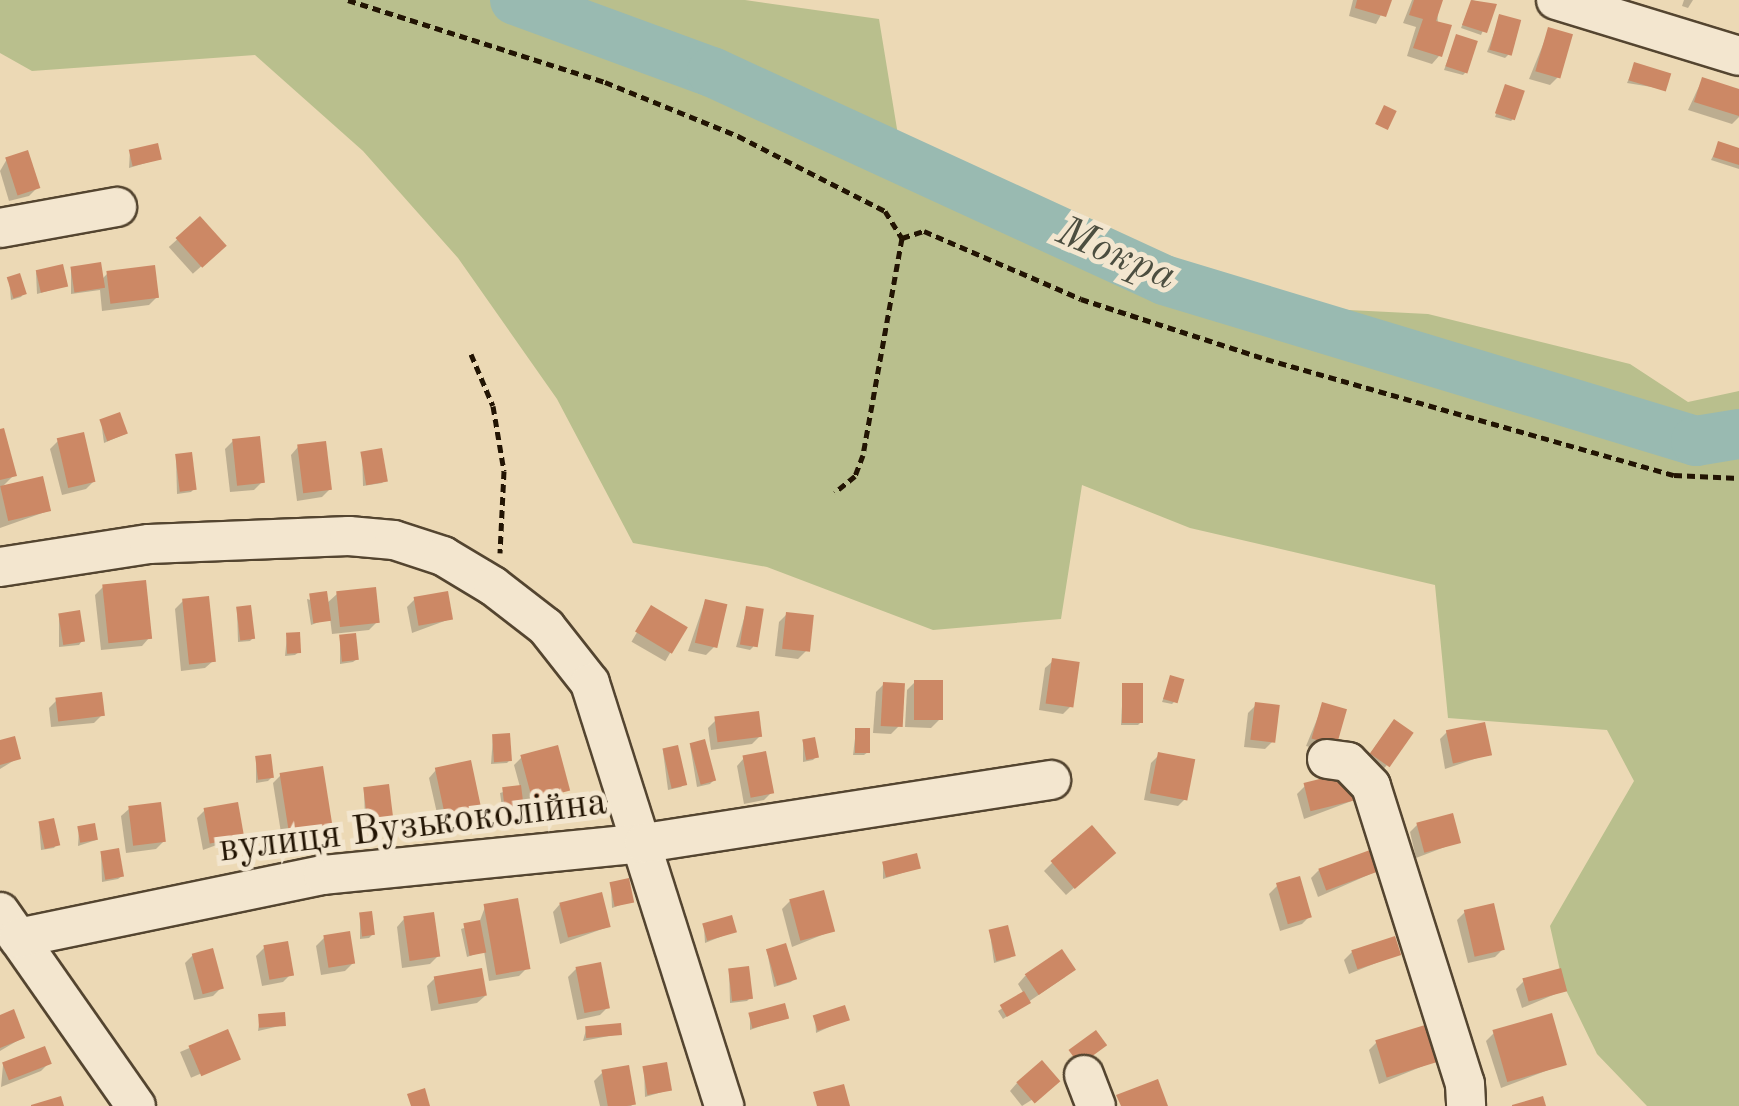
<!DOCTYPE html>
<html>
<head>
<meta charset="utf-8">
<style>
	body { margin:0 }
	#map { position:relative; width:1739px; height:1106px; overflow:hidden; background:#ecd9b5; font-family:"Old Standard TT",serif }
	div>[style] { position:absolute }
	.green>* { inset:0; background:#b9bf8d }
	.shadow>* { inset:0; background:#0003; transform-origin:0 0 }
	.river>* { height:50px; margin:-25px; padding:0 25px; transform-origin:25px; border-radius:25px; background:#99bab1 }
	.building>* { inset:0; background:#cc8865; transform-origin:0 0 }
	.path>* { height:5px; margin-top:-2.5px; transform-origin:0; background:repeating-linear-gradient(90deg,#221403 0 8px,transparent 0 13px) }
	.roads { filter:drop-shadow(2px 0 #544530) drop-shadow(-2px 0 #544530) drop-shadow(0 2px #544530) drop-shadow(0 -2px #544530) }
	.minor>* { height:38px; margin:-19px; padding:0 19px; transform-origin:19px; border-radius:19px; background:#f3e6cf }
	span { translate:-50% -50%; white-space:nowrap; text-align:center; line-height:1.15; -webkit-text-stroke:10px #f3e6cf; paint-order:stroke }
	.street-label { font-size:40px; color:#221403 }
	.water-label { font-size:42px; color:#4c4e40; font-style:italic }
</style>
</head>
<body>
<div id="map">
	<div class="green">
		<i style="clip-path:polygon(0 0,745px 0,879px 19px,906px 184px,1155px 300px,1428px 314px,1630px 364px,1688px 402px,1739px 391px,1739px 1106px,1647px 1106px,1597px 1054px,1563px 984px,1550px 926px,1634px 781px,1607px 730px,1448px 718px,1435px 585px,1190px 528px,1082px 485px,1061px 619px,933px 630px,767px 567px,633px 543px,557px 399px,458px 258px,363px 151px,255px 55px,32px 71px,0 53px)"></i>
	</div>
	<div class="shadow">
		<i style="clip-path:polygon(1353px 0,1389px 0,1376px 24px,1349px 16px)"></i>
		<i style="clip-path:polygon(1412px 0,1437px 0,1439px 56px,1432px 64px,1407px 56px,1416px 27px,1403px 23px)"></i>
		<i style="clip-path:polygon(1472px 0,1494px 6px,1481px 35px,1461px 28px)"></i>
		<i style="clip-path:polygon(1684px 0,1693px 0,1688px 8px,1682px 6px)"></i>
		<i style="clip-path:polygon(1500px 17px,1508px 55px,1505px 58px,1487px 52px)"></i>
		<i style="clip-path:polygon(1549px 30px,1558px 77px,1550px 85px,1529px 79px)"></i>
		<i style="clip-path:polygon(1456px 37px,1466px 72px,1463px 75px,1444px 70px)"></i>
		<i style="clip-path:polygon(1635px 65px,1664px 89px,1627px 83px)"></i>
		<i style="clip-path:polygon(1702px 80px,1739px 91px,1739px 117px,1732px 124px,1688px 110px)"></i>
		<i style="clip-path:polygon(1506px 87px,1514px 118px,1511px 121px,1495px 117px)"></i>
		<i style="clip-path:polygon(1719px 144px,1739px 150px,1739px 169px,1711px 160px)"></i>
		<i style="clip-path:polygon(130px 151px,159px 159px,129px 168px)"></i>
		<i style="clip-path:polygon(7px 159px,37px 188px,29px 196px,9px 201px,0 171px)"></i>
		<i style="left:200px;top:219px;width:36px;height:42px;rotate:48deg"></i>
		<i style="clip-path:polygon(71px 269px,101px 280px,107px 274px,157px 297px,149px 305px,102px 311px,100px 290px,71px 294px)"></i>
		<i style="clip-path:polygon(36px 272px,65px 286px,37px 294px)"></i>
		<i style="clip-path:polygon(9px 279px,24px 293px,21px 297px,11px 300px)"></i>
		<i style="clip-path:polygon(101px 421px,125px 434px,104px 443px)"></i>
		<i style="clip-path:polygon(0 432px,14px 475px,1px 488px,48px 511px,0 528px)"></i>
		<i style="clip-path:polygon(58px 441px,94px 481px,86px 489px,62px 495px,50px 449px)"></i>
		<i style="clip-path:polygon(233px 441px,262px 482px,254px 490px,230px 492px,225px 449px)"></i>
		<i style="clip-path:polygon(298px 447px,330px 489px,322px 497px,297px 501px,291px 455px)"></i>
		<i style="clip-path:polygon(362px 454px,385px 480px,382px 483px,363px 486px)"></i>
		<i style="clip-path:polygon(176px 457px,194px 489px,191px 492px,177px 494px)"></i>
		<i style="clip-path:polygon(103px 587px,149px 638px,142px 646px,101px 650px,95px 595px)"></i>
		<i style="clip-path:polygon(337px 594px,377px 622px,369px 630px,332px 634px,330px 618px,311px 625px,307px 599px,326px 604px)"></i>
		<i style="clip-path:polygon(415px 599px,450px 619px,412px 633px,407px 607px)"></i>
		<i style="clip-path:polygon(183px 601px,213px 661px,205px 668px,181px 671px,175px 609px)"></i>
		<i style="clip-path:polygon(705px 601px,714px 647px,706px 655px,688px 651px)"></i>
		<i style="left:651px;top:608px;width:39px;height:39px;rotate:30deg"></i>
		<i style="clip-path:polygon(747px 608px,753px 647px,750px 650px,736px 647px)"></i>
		<i style="clip-path:polygon(237px 610px,253px 638px,250px 641px,238px 642px)"></i>
		<i style="clip-path:polygon(787px 614px,806px 651px,798px 659px,775px 656px,779px 622px)"></i>
		<i style="clip-path:polygon(59px 616px,82px 641px,79px 645px,59px 647px)"></i>
		<i style="clip-path:polygon(287px 636px,299px 652px,295px 655px,285px 656px)"></i>
		<i style="clip-path:polygon(340px 638px,357px 659px,353px 662px,340px 664px)"></i>
		<i style="clip-path:polygon(1053px 661px,1071px 706px,1063px 714px,1039px 710px,1045px 668px)"></i>
		<i style="clip-path:polygon(1171px 678px,1175px 701px,1172px 704px,1162px 702px)"></i>
		<i style="clip-path:polygon(915px 682px,939px 720px,931px 728px,905px 727px,907px 690px)"></i>
		<i style="clip-path:polygon(884px 684px,899px 726px,891px 734px,873px 733px,876px 692px)"></i>
		<i style="clip-path:polygon(1123px 686px,1142px 721px,1138px 725px,1121px 725px)"></i>
		<i style="clip-path:polygon(57px 700px,102px 715px,94px 723px,51px 727px,49px 708px)"></i>
		<i style="clip-path:polygon(1256px 705px,1273px 741px,1265px 749px,1244px 747px,1248px 713px)"></i>
		<i style="clip-path:polygon(1323px 705px,1327px 752px,1306px 746px)"></i>
		<i style="clip-path:polygon(716px 720px,760px 736px,752px 744px,711px 750px,708px 728px)"></i>
		<i style="clip-path:polygon(856px 730px,868px 752px,864px 755px,853px 755px)"></i>
		<i style="clip-path:polygon(1387px 730px,1387px 765px,1380px 773px,1364px 762px)"></i>
		<i style="clip-path:polygon(1448px 731px,1489px 754px,1445px 769px,1440px 739px)"></i>
		<i style="clip-path:polygon(493px 737px,510px 760px,507px 763px,491px 764px)"></i>
		<i style="clip-path:polygon(803px 742px,816px 757px,813px 760px,803px 762px)"></i>
		<i style="clip-path:polygon(0 743px,18px 758px,0 769px)"></i>
		<i style="clip-path:polygon(690px 745px,713px 781px,710px 784px,697px 787px)"></i>
		<i style="clip-path:polygon(663px 751px,684px 784px,681px 787px,668px 790px)"></i>
		<i style="clip-path:polygon(1159px 755px,1186px 798px,1178px 806px,1144px 800px,1151px 763px)"></i>
		<i style="clip-path:polygon(522px 757px,567px 790px,521px 807px,523px 822px,505px 828px,500px 793px,520px 787px,514px 765px)"></i>
		<i style="clip-path:polygon(744px 758px,772px 792px,764px 800px,744px 804px,737px 766px)"></i>
		<i style="clip-path:polygon(256px 759px,272px 777px,268px 781px,256px 783px)"></i>
		<i style="clip-path:polygon(436px 770px,479px 808px,471px 815px,439px 822px,429px 778px)"></i>
		<i style="clip-path:polygon(281px 775px,330px 825px,322px 833px,282px 839px,273px 783px)"></i>
		<i style="clip-path:polygon(1305px 786px,1357px 799px,1304px 819px,1297px 794px)"></i>
		<i style="clip-path:polygon(364px 790px,390px 816px,387px 819px,365px 822px)"></i>
		<i style="clip-path:polygon(129px 809px,164px 841px,156px 849px,126px 853px,121px 816px)"></i>
		<i style="clip-path:polygon(205px 810px,241px 836px,203px 850px,197px 818px)"></i>
		<i style="clip-path:polygon(39px 824px,57px 844px,54px 848px,41px 850px)"></i>
		<i style="clip-path:polygon(1418px 824px,1458px 842px,1416px 858px,1410px 832px)"></i>
		<i style="clip-path:polygon(79px 829px,96px 840px,78px 846px)"></i>
		<i style="clip-path:polygon(101px 853px,122px 876px,118px 879px,102px 882px)"></i>
		<i style="clip-path:polygon(1105px 860px,1066px 895px,1044px 871px,1052px 863px)"></i>
		<i style="clip-path:polygon(883px 864px,918px 868px,883px 879px)"></i>
		<i style="clip-path:polygon(1319px 870px,1375px 872px,1318px 897px,1311px 878px)"></i>
		<i style="clip-path:polygon(611px 885px,632px 901px,612px 908px)"></i>
		<i style="clip-path:polygon(1277px 886px,1310px 916px,1302px 924px,1280px 931px,1269px 894px)"></i>
		<i style="clip-path:polygon(790px 901px,832px 931px,792px 947px,782px 909px)"></i>
		<i style="clip-path:polygon(560px 904px,608px 927px,560px 944px,553px 912px)"></i>
		<i style="clip-path:polygon(485px 907px,527px 968px,519px 976px,489px 981px,484px 951px,467px 957px,461px 929px,479px 923px)"></i>
		<i style="clip-path:polygon(1465px 912px,1503px 949px,1495px 957px,1468px 963px,1457px 920px)"></i>
		<i style="clip-path:polygon(360px 915px,373px 934px,369px 938px,360px 939px)"></i>
		<i style="clip-path:polygon(404px 919px,438px 956px,430px 964px,402px 968px,397px 927px)"></i>
		<i style="clip-path:polygon(704px 927px,735px 931px,705px 943px)"></i>
		<i style="clip-path:polygon(990px 933px,1013px 955px,1010px 958px,994px 963px)"></i>
		<i style="clip-path:polygon(324px 938px,353px 963px,345px 971px,321px 975px,316px 946px)"></i>
		<i style="clip-path:polygon(264px 948px,291px 974px,283px 982px,262px 986px,256px 956px)"></i>
		<i style="clip-path:polygon(767px 951px,794px 979px,791px 982px,774px 987px)"></i>
		<i style="clip-path:polygon(1352px 952px,1398px 954px,1349px 974px,1344px 960px)"></i>
		<i style="clip-path:polygon(193px 955px,221px 988px,213px 996px,194px 1000px,185px 963px)"></i>
		<i style="clip-path:polygon(576px 969px,608px 1007px,600px 1015px,577px 1020px,568px 977px)"></i>
		<i style="clip-path:polygon(729px 971px,750px 998px,747px 1001px,730px 1003px)"></i>
		<i style="clip-path:polygon(1025px 976px,1065px 977px,1003px 1019px,998px 1011px,1024px 994px,1018px 984px)"></i>
		<i style="clip-path:polygon(435px 978px,485px 996px,477px 1003px,431px 1011px,427px 986px)"></i>
		<i style="clip-path:polygon(1524px 981px,1565px 990px,1522px 1008px,1516px 989px)"></i>
		<i style="clip-path:polygon(750px 1016px,786px 1017px,750px 1030px)"></i>
		<i style="clip-path:polygon(0 1017px,22px 1038px,0 1051px)"></i>
		<i style="clip-path:polygon(260px 1017px,284px 1025px,258px 1031px)"></i>
		<i style="clip-path:polygon(815px 1018px,847px 1019px,816px 1033px)"></i>
		<i style="clip-path:polygon(586px 1030px,619px 1034px,583px 1041px)"></i>
		<i style="left:227px;top:1032px;width:28px;height:51px;rotate:67deg"></i>
		<i style="clip-path:polygon(1494px 1033px,1564px 1064px,1501px 1088px,1486px 1041px)"></i>
		<i style="clip-path:polygon(1377px 1042px,1433px 1062px,1379px 1084px,1369px 1050px)"></i>
		<i style="clip-path:polygon(49px 1063px,41px 1071px,1px 1087px,3px 1065px)"></i>
		<i style="clip-path:polygon(644px 1069px,669px 1090px,645px 1097px)"></i>
		<i style="clip-path:polygon(602px 1073px,634px 1103px,631px 1106px,600px 1106px,594px 1081px)"></i>
		<i style="clip-path:polygon(1017px 1083px,1049px 1089px,1022px 1106px,1010px 1091px)"></i>
	</div>
	<div class="river">
		<i style="left:515px;top:0;width:210px;rotate:20.1deg"></i>
		<i style="left:712px;top:72px;width:498px;rotate:24.7deg"></i>
		<i style="left:1164px;top:280px;width:556px;rotate:16.84deg"></i>
		<i style="left:1696px;top:441px;width:44px;rotate:-9.2deg"></i>
	</div>
	<div class="building">
		<i style="clip-path:polygon(1357px 0,1392px 0,1386px 17px,1355px 8px)"></i>
		<i style="clip-path:polygon(1414px 0,1443px 0,1436px 21px,1452px 25px,1442px 57px,1413px 48px,1423px 19px,1409px 15px)"></i>
		<i style="clip-path:polygon(1471px 0,1497px 4px,1487px 33px,1462px 25px)"></i>
		<i style="left:1499px;top:14px;width:23px;height:37px;rotate:15deg"></i>
		<i style="left:1548px;top:27px;width:26px;height:46px;rotate:16deg"></i>
		<i style="left:1456px;top:34px;width:23px;height:34px;rotate:18deg"></i>
		<i style="left:1634px;top:62px;width:39px;height:19px;rotate:17deg"></i>
		<i style="clip-path:polygon(1702px 77px,1739px 89px,1739px 116px,1694px 102px)"></i>
		<i style="left:1505px;top:84px;width:21px;height:31px;rotate:19deg"></i>
		<i style="left:1384px;top:105px;width:14px;height:21px;rotate:25deg"></i>
		<i style="clip-path:polygon(1718px 141px,1739px 148px,1739px 165px,1713px 157px)"></i>
		<i style="left:158px;top:143px;width:17px;height:30px;rotate:77deg"></i>
		<i style="left:28px;top:150px;width:40px;height:24px;rotate:72deg"></i>
		<i style="left:200px;top:216px;width:40px;height:33px;rotate:48deg"></i>
		<i style="left:101px;top:262px;width:26px;height:31px;rotate:81deg"></i>
		<i style="left:63px;top:264px;width:23px;height:28px;rotate:77deg"></i>
		<i style="left:155px;top:265px;width:33px;height:49px;rotate:83deg"></i>
		<i style="left:20px;top:273px;width:22px;height:14px;rotate:72deg"></i>
		<i style="left:120px;top:412px;width:23px;height:22px;rotate:70deg"></i>
		<i style="clip-path:polygon(4px 428px,17px 476px,0 480px,0 429px)"></i>
		<i style="left:84px;top:432px;width:51px;height:28px;rotate:77deg"></i>
		<i style="left:260px;top:436px;width:47px;height:28px;rotate:84deg"></i>
		<i style="left:326px;top:441px;width:49px;height:29px;rotate:83deg"></i>
		<i style="left:382px;top:448px;width:34px;height:22px;rotate:80deg"></i>
		<i style="left:192px;top:452px;width:38px;height:17px;rotate:83deg"></i>
		<i style="left:43px;top:476px;width:36px;height:44px;rotate:77deg"></i>
		<i style="left:146px;top:580px;width:59px;height:44px;rotate:84deg"></i>
		<i style="left:376px;top:587px;width:36px;height:40px;rotate:84deg"></i>
		<i style="left:327px;top:591px;width:30px;height:18px;rotate:82deg"></i>
		<i style="left:448px;top:591px;width:29px;height:35px;rotate:80deg"></i>
		<i style="left:209px;top:596px;width:66px;height:27px;rotate:84deg"></i>
		<i style="left:705px;top:599px;width:23px;height:45px;rotate:13deg"></i>
		<i style="left:251px;top:605px;width:34px;height:15px;rotate:83deg"></i>
		<i style="left:651px;top:605px;width:43px;height:31px;rotate:31deg"></i>
		<i style="left:746px;top:606px;width:18px;height:39px;rotate:9deg"></i>
		<i style="left:80px;top:610px;width:32px;height:22px;rotate:81deg"></i>
		<i style="left:786px;top:612px;width:28px;height:37px;rotate:6deg"></i>
		<i style="left:300px;top:632px;width:21px;height:14px;rotate:87deg"></i>
		<i style="left:356px;top:633px;width:27px;height:17px;rotate:84deg"></i>
		<i style="left:1052px;top:658px;width:28px;height:46px;rotate:8deg"></i>
		<i style="left:1170px;top:675px;width:15px;height:25px;rotate:16deg"></i>
		<i style="left:914px;top:680px;width:29px;height:40px"></i>
		<i style="left:883px;top:682px;width:22px;height:44px;rotate:3deg"></i>
		<i style="left:1122px;top:683px;width:21px;height:40px"></i>
		<i style="left:102px;top:692px;width:24px;height:47px;rotate:83deg"></i>
		<i style="left:1255px;top:702px;width:25px;height:38px;rotate:7deg"></i>
		<i style="left:1322px;top:702px;width:26px;height:38px;rotate:16deg"></i>
		<i style="left:759px;top:711px;width:26px;height:45px;rotate:83deg"></i>
		<i style="left:1394px;top:719px;width:24px;height:42px;rotate:35deg"></i>
		<i style="left:1485px;top:722px;width:34px;height:40px;rotate:78deg"></i>
		<i style="left:855px;top:728px;width:15px;height:25px"></i>
		<i style="left:510px;top:733px;width:28px;height:18px;rotate:86deg"></i>
		<i style="clip-path:polygon(15px 736px,21px 759px,0 765px,0 740px)"></i>
		<i style="left:815px;top:737px;width:21px;height:13px;rotate:79deg"></i>
		<i style="left:705px;top:739px;width:43px;height:16px;rotate:75deg"></i>
		<i style="left:558px;top:745px;width:47px;height:39px;rotate:75deg"></i>
		<i style="left:678px;top:745px;width:41px;height:16px;rotate:77deg"></i>
		<i style="left:766px;top:751px;width:43px;height:24px;rotate:79deg"></i>
		<i style="left:1158px;top:752px;width:38px;height:42px;rotate:11deg"></i>
		<i style="left:271px;top:754px;width:24px;height:16px;rotate:83deg"></i>
		<i style="left:471px;top:760px;width:49px;height:37px;rotate:78deg"></i>
		<i style="left:323px;top:766px;width:61px;height:44px;rotate:81deg"></i>
		<i style="left:1352px;top:771px;width:29px;height:50px;rotate:76deg"></i>
		<i style="left:389px;top:784px;width:33px;height:26px;rotate:83deg"></i>
		<i style="left:521px;top:785px;width:38px;height:19px;rotate:83deg"></i>
		<i style="left:161px;top:802px;width:40px;height:33px;rotate:83deg"></i>
		<i style="left:238px;top:802px;width:36px;height:35px;rotate:80deg"></i>
		<i style="left:1453px;top:813px;width:31px;height:38px;rotate:75deg"></i>
		<i style="left:54px;top:818px;width:28px;height:16px;rotate:77deg"></i>
		<i style="left:95px;top:823px;width:17px;height:18px;rotate:80deg"></i>
		<i style="left:1092px;top:825px;width:37px;height:55px;rotate:49deg"></i>
		<i style="left:119px;top:848px;width:29px;height:19px;rotate:80deg"></i>
		<i style="left:1370px;top:850px;width:23px;height:55px;rotate:70deg"></i>
		<i style="left:917px;top:853px;width:16px;height:36px;rotate:76deg"></i>
		<i style="left:1300px;top:876px;width:43px;height:25px;rotate:74deg"></i>
		<i style="left:629px;top:878px;width:25px;height:20px;rotate:78deg"></i>
		<i style="left:824px;top:890px;width:43px;height:36px;rotate:75deg"></i>
		<i style="left:602px;top:892px;width:36px;height:44px;rotate:76deg"></i>
		<i style="left:518px;top:898px;width:72px;height:35px;rotate:80deg"></i>
		<i style="left:1494px;top:903px;width:48px;height:31px;rotate:77deg"></i>
		<i style="left:372px;top:911px;width:24px;height:13px;rotate:83deg"></i>
		<i style="left:434px;top:912px;width:45px;height:31px;rotate:82deg"></i>
		<i style="left:732px;top:915px;width:18px;height:31px;rotate:74deg"></i>
		<i style="left:480px;top:920px;width:33px;height:17px;rotate:79deg"></i>
		<i style="left:1008px;top:925px;width:32px;height:20px;rotate:76deg"></i>
		<i style="left:350px;top:931px;width:33px;height:27px;rotate:81deg"></i>
		<i style="left:1395px;top:936px;width:20px;height:46px;rotate:72deg"></i>
		<i style="left:288px;top:941px;width:35px;height:25px;rotate:80deg"></i>
		<i style="left:786px;top:943px;width:38px;height:21px;rotate:73deg"></i>
		<i style="left:213px;top:948px;width:42px;height:22px;rotate:75deg"></i>
		<i style="left:1062px;top:949px;width:25px;height:45px;rotate:56deg"></i>
		<i style="left:601px;top:962px;width:47px;height:26px;rotate:79deg"></i>
		<i style="left:749px;top:966px;width:33px;height:21px;rotate:83deg"></i>
		<i style="left:482px;top:968px;width:28px;height:49px;rotate:80deg"></i>
		<i style="left:1561px;top:968px;width:24px;height:40px;rotate:75deg"></i>
		<i style="left:1024px;top:991px;width:14px;height:28px;rotate:60deg"></i>
		<i style="left:785px;top:1003px;width:16px;height:38px;rotate:75deg"></i>
		<i style="left:845px;top:1005px;width:16px;height:34px;rotate:72deg"></i>
		<i style="clip-path:polygon(14px 1009px,25px 1038px,0 1048px,0 1015px)"></i>
		<i style="left:285px;top:1012px;width:14px;height:27px;rotate:86deg"></i>
		<i style="left:1552px;top:1013px;width:54px;height:62px;rotate:74deg"></i>
		<i style="left:621px;top:1023px;width:12px;height:36px;rotate:85deg"></i>
		<i style="left:1425px;top:1025px;width:39px;height:52px;rotate:73deg"></i>
		<i style="left:228px;top:1029px;width:33px;height:43px;rotate:67deg"></i>
		<i style="left:1096px;top:1030px;width:19px;height:34px;rotate:54deg"></i>
		<i style="left:45px;top:1046px;width:19px;height:46px;rotate:69deg"></i>
		<i style="left:1042px;top:1060px;width:28px;height:34px;rotate:49deg"></i>
		<i style="left:667px;top:1062px;width:29px;height:25px;rotate:80deg"></i>
		<i style="left:629px;top:1065px;width:40px;height:28px;rotate:80deg"></i>
		<i style="clip-path:polygon(1158px 1079px,1168px 1106px,1121px 1106px,1116px 1095px)"></i>
		<i style="clip-path:polygon(844px 1084px,850px 1106px,817px 1106px,813px 1092px)"></i>
		<i style="clip-path:polygon(425px 1088px,430px 1106px,411px 1106px,407px 1094px)"></i>
		<i style="clip-path:polygon(61px 1096px,64px 1106px,31px 1106px,31px 1105px)"></i>
		<i style="clip-path:polygon(1543px 1096px,1546px 1106px,1512px 1106px,1512px 1105px)"></i>
	</div>
	<div class="path">
		<i style="left:348px;top:0;width:270px;rotate:17.7deg"></i>
		<i style="left:605px;top:82px;width:144px;rotate:22.1deg"></i>
		<i style="left:738px;top:136px;width:165px;rotate:27deg"></i>
		<i style="left:885px;top:211px;width:32px;rotate:58deg"></i>
		<i style="left:902px;top:238px;width:220px;rotate:100.2deg"></i>
		<i style="left:863px;top:455px;width:22px;rotate:111deg"></i>
		<i style="left:855px;top:476px;width:26px;rotate:141deg"></i>
		<i style="left:902px;top:238px;width:23px;rotate:-18deg"></i>
		<i style="left:924px;top:231px;width:171px;rotate:23.4deg"></i>
		<i style="left:1081px;top:299px;width:194px;rotate:18deg"></i>
		<i style="left:1266px;top:359px;width:424px;rotate:15.9deg"></i>
		<i style="left:1674px;top:475px;width:65px;rotate:2.6deg"></i>
		<i style="left:471px;top:354px;width:56px;rotate:67.1deg"></i>
		<i style="left:493px;top:406px;width:66px;rotate:80.4deg"></i>
		<i style="left:504px;top:471px;width:82px;rotate:92.8deg"></i>
	</div>
	<div class="roads">
		<div class="minor">
			<i style="left:1556px;top:0;width:191px;rotate:17deg"></i>
			<i style="left:0;top:228px;width:119px;rotate:-10.2deg"></i>
			<i style="left:0;top:567px;width:151px;rotate:-8.8deg"></i>
			<i style="left:149px;top:544px;width:200px;rotate:-2.3deg"></i>
			<i style="left:349px;top:536px;width:45px;rotate:5.1deg"></i>
			<i style="left:394px;top:540px;width:52px;rotate:18.1deg"></i>
			<i style="left:443px;top:556px;width:58px;rotate:31deg"></i>
			<i style="left:493px;top:586px;width:67px;rotate:37.7deg"></i>
			<i style="left:546px;top:627px;width:71px;rotate:51.8deg"></i>
			<i style="left:590px;top:683px;width:444px;rotate:72.4deg"></i>
			<i style="left:1327px;top:759px;width:21px;rotate:8deg"></i>
			<i style="left:1348px;top:762px;width:33px;rotate:46deg"></i>
			<i style="left:1371px;top:786px;width:312px;rotate:72.5deg"></i>
			<i style="left:1465px;top:1084px;width:22px;rotate:87deg"></i>
			<i style="left:0;top:912px;width:237px;rotate:55deg"></i>
			<i style="left:18px;top:938px;width:311px;rotate:-11.7deg"></i>
			<i style="left:323px;top:875px;width:323px;rotate:-5.7deg"></i>
			<i style="left:644px;top:843px;width:412px;rotate:-8.8deg"></i>
			<i style="left:1084px;top:1075px;width:33px;rotate:69deg"></i>
		</div>
	</div>
	<div class="street-label">
		<span style="left:413px;top:827px;rotate:-7deg">вулиця Вузькоколійна</span>
	</div>
	<div class="water-label">
		<span style="left:1116px;top:255px;rotate:23deg">Мокра</span>
	</div>
</div>
</body>
</html>
